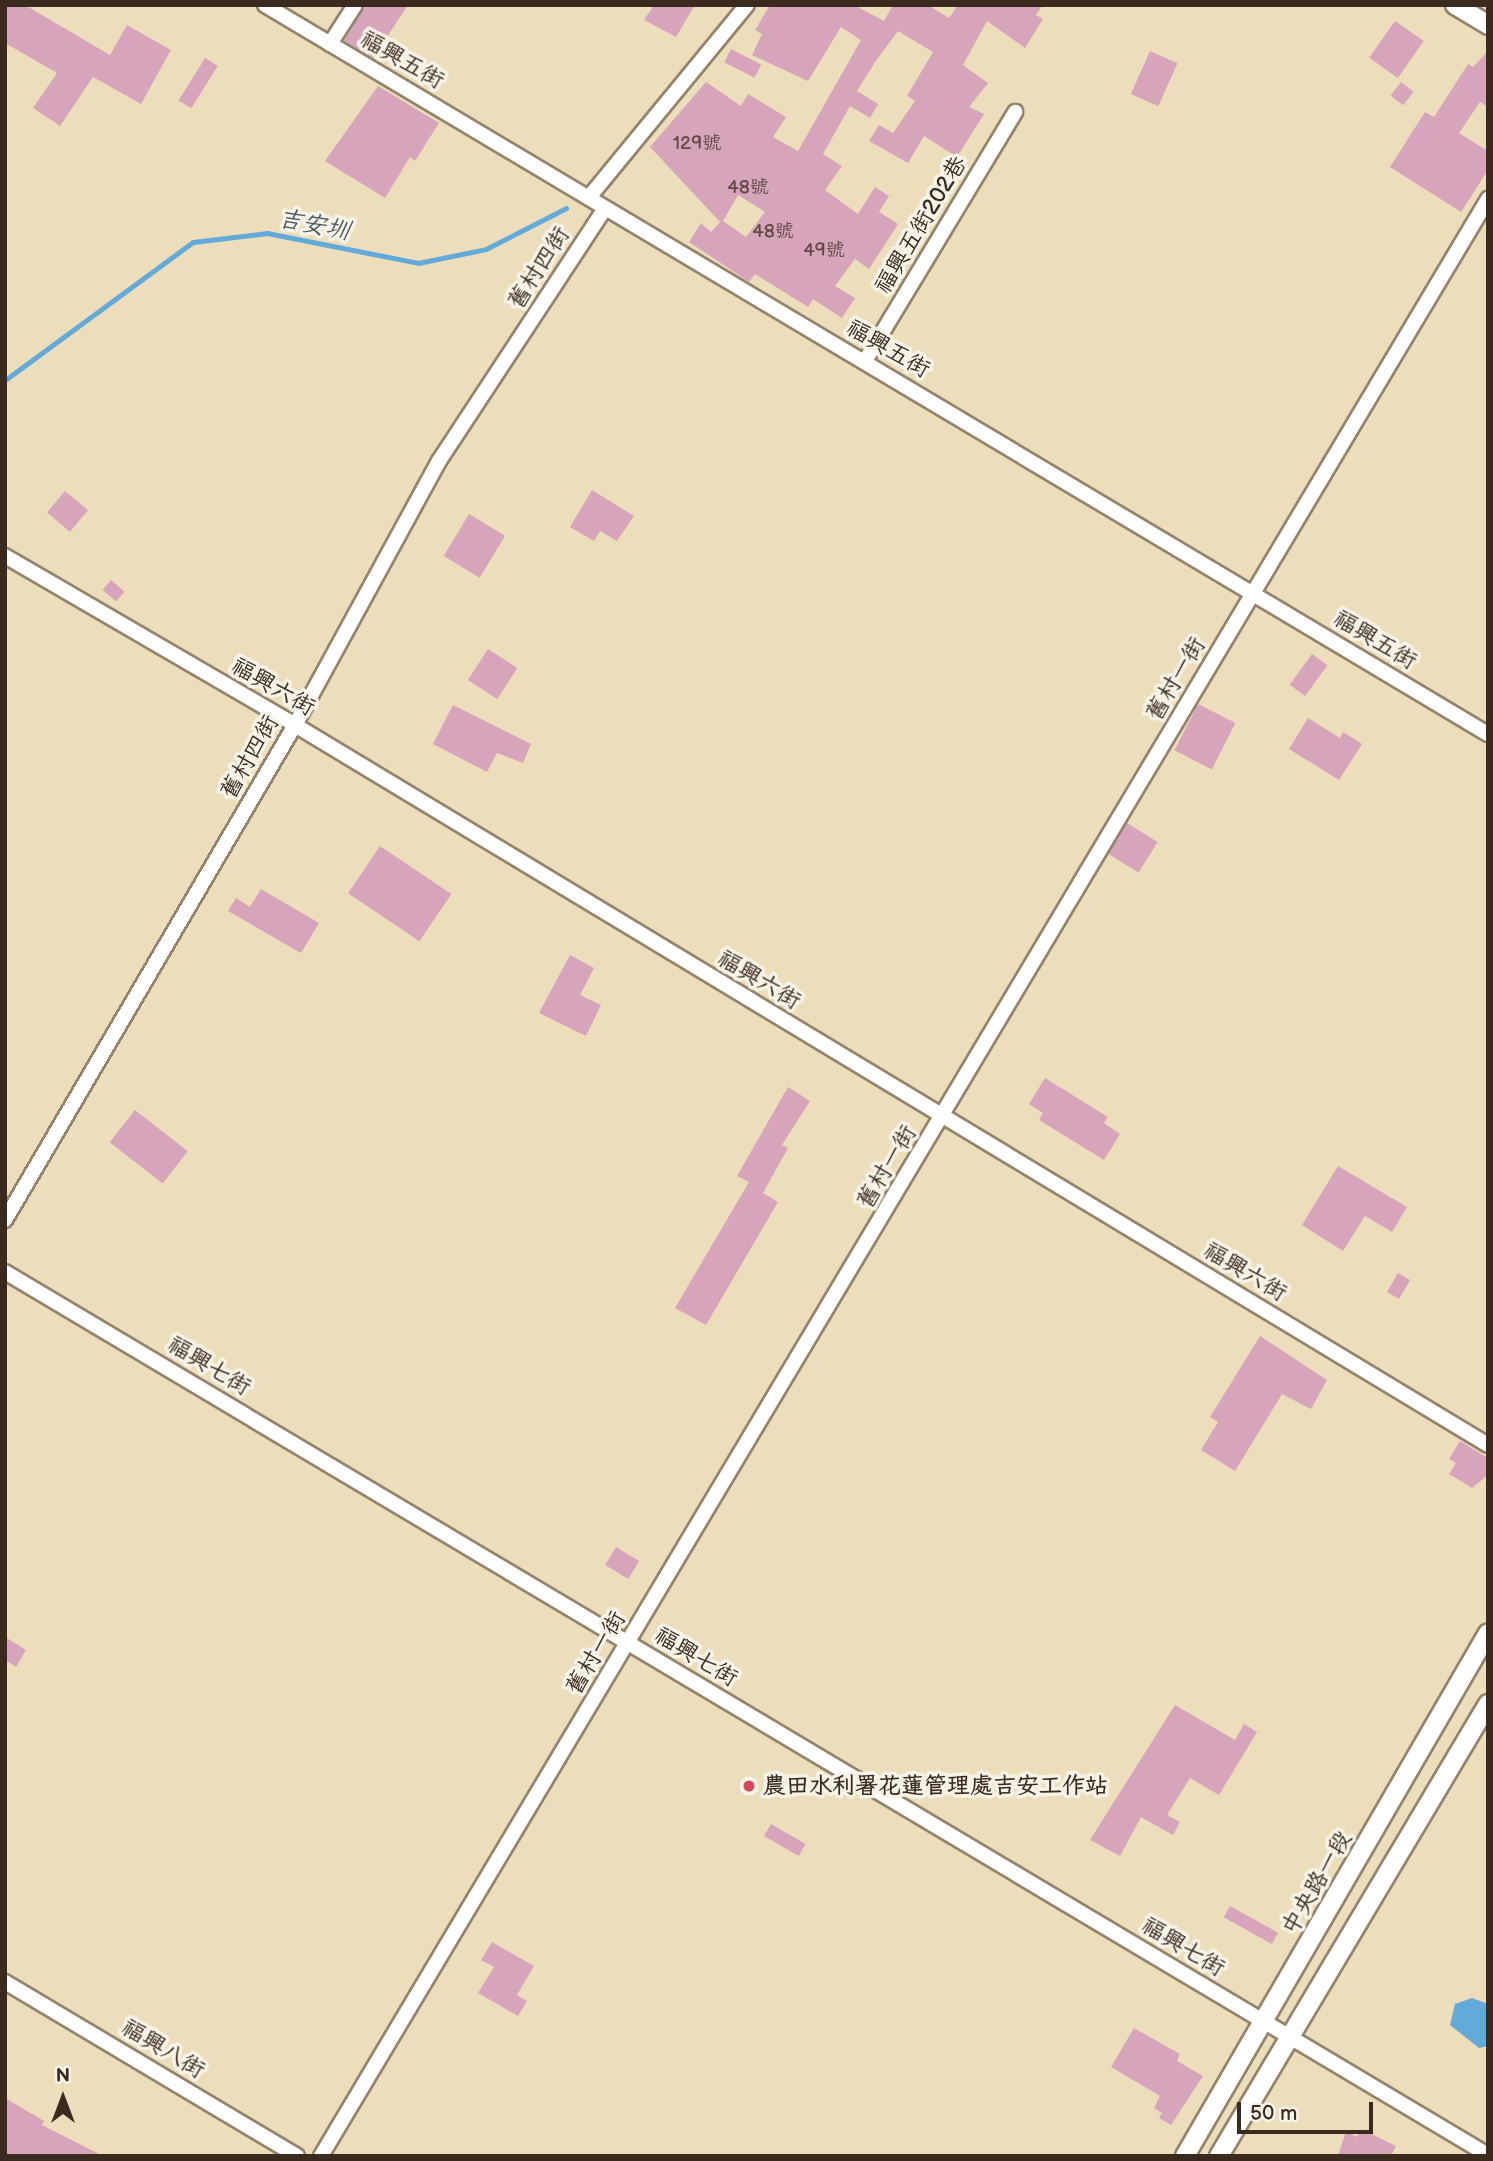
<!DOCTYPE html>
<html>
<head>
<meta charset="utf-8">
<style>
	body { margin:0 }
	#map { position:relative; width:1493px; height:2161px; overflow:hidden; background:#ecdeba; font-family:"Balsamiq Sans","LXGW WenKai TC",sans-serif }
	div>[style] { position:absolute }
	.water>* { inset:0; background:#62aad9 }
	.stream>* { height:5px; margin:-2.5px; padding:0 2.5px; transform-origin:2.5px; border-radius:2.5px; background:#62aad9 }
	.building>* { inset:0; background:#d6a5bb; transform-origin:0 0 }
	.roads { filter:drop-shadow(2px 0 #94846c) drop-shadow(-2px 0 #94846c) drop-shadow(0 2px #94846c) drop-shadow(0 -2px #94846c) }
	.minor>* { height:14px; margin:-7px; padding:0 7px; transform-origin:7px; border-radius:7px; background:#fff }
	.tertiary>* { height:18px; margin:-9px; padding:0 9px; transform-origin:9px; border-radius:9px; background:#fff }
	.dots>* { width:19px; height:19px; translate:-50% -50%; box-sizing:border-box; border:4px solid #f7f3e8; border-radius:50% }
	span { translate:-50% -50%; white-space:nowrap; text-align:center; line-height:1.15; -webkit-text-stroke:7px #f7f3e8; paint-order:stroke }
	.number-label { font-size:19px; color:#624945 }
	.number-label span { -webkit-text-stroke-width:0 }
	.street-label { font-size:23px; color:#3b2a1e }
	.poi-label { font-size:23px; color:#3b2a1e; font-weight:700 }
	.left { translate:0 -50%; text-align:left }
	.water-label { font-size:24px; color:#49575f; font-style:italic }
	.frame { position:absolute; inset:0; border:7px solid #3b2a1e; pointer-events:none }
	.north { position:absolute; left:28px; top:2063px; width:70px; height:70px; -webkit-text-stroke:5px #f7f3e8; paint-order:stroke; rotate:0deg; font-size:19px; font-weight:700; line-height:28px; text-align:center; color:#3b2a1e }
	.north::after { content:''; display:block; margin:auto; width:24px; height:32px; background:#3b2a1e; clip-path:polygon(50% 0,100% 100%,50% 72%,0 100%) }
	.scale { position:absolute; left:1237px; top:2102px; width:136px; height:32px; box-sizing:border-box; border:4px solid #3b2a1e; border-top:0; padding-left:9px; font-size:21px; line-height:24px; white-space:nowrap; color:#3b2a1e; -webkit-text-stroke:5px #f7f3e8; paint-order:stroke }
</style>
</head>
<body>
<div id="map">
	<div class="water">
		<i style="clip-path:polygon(1472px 1998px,1488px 2004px,1488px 2046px,1479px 2048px,1450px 2025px,1455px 2004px)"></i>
	</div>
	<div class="stream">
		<i style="left:5px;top:380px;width:233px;rotate:-36.3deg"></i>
		<i style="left:193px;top:242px;width:75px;rotate:-6.9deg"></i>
		<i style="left:267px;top:233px;width:154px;rotate:11.2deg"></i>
		<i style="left:418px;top:263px;width:69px;rotate:-11.6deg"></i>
		<i style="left:486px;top:249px;width:90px;rotate:-27.1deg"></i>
	</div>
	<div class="building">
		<i style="clip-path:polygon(5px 5px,25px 5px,110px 55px,127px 25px,171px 50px,141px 104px,93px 77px,60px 126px,33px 108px,57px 73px,5px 43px)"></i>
		<i style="clip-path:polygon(365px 5px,408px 5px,373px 58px,344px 41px)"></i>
		<i style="clip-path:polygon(654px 5px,695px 5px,676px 37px,644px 20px)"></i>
		<i style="clip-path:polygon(evenodd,770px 5px,854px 5px,884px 21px,893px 5px,928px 5px,949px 18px,958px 5px,1043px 5px,1036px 15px,1043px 19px,1025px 48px,987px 21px,963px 65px,988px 83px,969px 107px,984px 114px,957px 157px,924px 136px,908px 163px,869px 141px,879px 125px,893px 133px,915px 101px,907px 96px,933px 52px,898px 31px,875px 62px,857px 91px,878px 104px,870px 118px,850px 106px,823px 154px,842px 166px,825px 190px,858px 214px,875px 187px,889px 196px,879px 212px,898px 224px,869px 269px,855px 259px,835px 286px,855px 298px,842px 318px,813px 299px,808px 307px,755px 274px,749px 282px,689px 242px,701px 223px,711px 232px,720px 222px,650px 147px,706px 82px,741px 106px,748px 94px,786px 117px,773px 137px,798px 151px,861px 40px,841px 27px,808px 81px,752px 55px,762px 34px,755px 30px,770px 5px,738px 195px,765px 212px,746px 237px,723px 221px,738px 195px)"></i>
		<i style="left:1395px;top:21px;width:35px;height:45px;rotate:35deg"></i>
		<i style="left:731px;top:49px;width:34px;height:15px;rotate:27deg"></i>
		<i style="left:1150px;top:51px;width:30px;height:47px;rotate:24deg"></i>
		<i style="clip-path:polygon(1488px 51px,1488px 107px,1480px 102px,1459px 133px,1488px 151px,1488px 170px,1461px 212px,1390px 167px,1425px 112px,1434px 117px,1468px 64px,1473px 67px)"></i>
		<i style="left:205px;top:58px;width:15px;height:50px;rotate:32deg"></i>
		<i style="left:1401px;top:82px;width:16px;height:17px;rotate:38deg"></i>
		<i style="clip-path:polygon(378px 86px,439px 123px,415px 161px,410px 157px,385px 198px,325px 161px)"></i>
		<i style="clip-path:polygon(592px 490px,634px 516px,617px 541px,600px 531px,594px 541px,570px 527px)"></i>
		<i style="left:65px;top:491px;width:30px;height:28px;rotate:40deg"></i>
		<i style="left:469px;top:514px;width:42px;height:49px;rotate:31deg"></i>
		<i style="left:111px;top:580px;width:18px;height:13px;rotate:41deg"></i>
		<i style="left:488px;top:649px;width:35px;height:37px;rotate:33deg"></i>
		<i style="left:1312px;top:654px;width:19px;height:38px;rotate:36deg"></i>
		<i style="left:1198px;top:704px;width:42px;height:52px;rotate:27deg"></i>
		<i style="clip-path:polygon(453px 705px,531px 744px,523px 763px,497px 753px,487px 772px,433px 744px)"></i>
		<i style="clip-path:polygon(1308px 718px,1340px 738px,1343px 732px,1362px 744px,1339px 780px,1289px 749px)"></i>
		<i style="left:1127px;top:823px;width:36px;height:36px;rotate:32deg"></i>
		<i style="left:380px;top:846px;width:86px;height:57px;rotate:34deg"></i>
		<i style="clip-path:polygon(261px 889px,319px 923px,301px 953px,228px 911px,236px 898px,250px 907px)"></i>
		<i style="clip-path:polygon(570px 955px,594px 968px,580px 995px,601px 1005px,586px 1036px,539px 1013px)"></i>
		<i style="clip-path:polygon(1045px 1078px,1108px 1117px,1104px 1123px,1120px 1134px,1104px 1160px,1039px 1120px,1043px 1113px,1029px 1104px)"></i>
		<i style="clip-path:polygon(788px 1087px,810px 1101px,782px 1145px,788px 1148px,763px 1193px,778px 1202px,706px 1325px,675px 1308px,749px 1182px,737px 1176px)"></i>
		<i style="left:135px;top:1110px;width:67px;height:41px;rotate:38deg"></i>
		<i style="clip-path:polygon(1338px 1166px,1407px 1207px,1392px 1232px,1365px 1216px,1343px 1251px,1302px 1225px)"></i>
		<i style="left:1398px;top:1273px;width:14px;height:22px;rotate:30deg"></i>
		<i style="clip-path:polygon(1260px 1336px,1327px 1380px,1311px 1409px,1282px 1394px,1235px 1471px,1201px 1450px,1218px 1422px,1210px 1417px)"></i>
		<i style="clip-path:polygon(1460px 1441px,1488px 1458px,1488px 1475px,1472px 1488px,1449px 1474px,1456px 1463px,1449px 1459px)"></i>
		<i style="left:616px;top:1547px;width:27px;height:21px;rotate:31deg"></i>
		<i style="clip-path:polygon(5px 1637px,26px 1650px,16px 1667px,5px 1660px)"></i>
		<i style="clip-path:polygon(1175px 1705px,1235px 1740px,1244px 1724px,1257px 1732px,1219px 1795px,1190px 1778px,1167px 1815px,1180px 1822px,1173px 1835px,1141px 1817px,1120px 1856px,1090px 1840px)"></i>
		<i style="left:771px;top:1824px;width:40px;height:14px;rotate:30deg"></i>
		<i style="left:1230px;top:1906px;width:55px;height:13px;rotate:29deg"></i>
		<i style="clip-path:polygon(492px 1942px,534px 1966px,517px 1995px,527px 2001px,518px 2016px,478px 1993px,494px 1967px,481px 1960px)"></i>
		<i style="clip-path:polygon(1134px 2028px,1180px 2054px,1177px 2061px,1203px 2076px,1171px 2125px,1159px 2118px,1162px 2113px,1154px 2108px,1160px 2096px,1111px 2067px)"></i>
		<i style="clip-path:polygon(5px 2098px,44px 2121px,42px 2125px,103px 2156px,5px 2156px)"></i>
		<i style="clip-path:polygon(1361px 2129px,1396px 2146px,1391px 2156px,1338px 2156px,1346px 2131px,1357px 2137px)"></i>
	</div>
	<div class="roads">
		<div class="minor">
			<i style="left:265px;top:5px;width:1424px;rotate:30.8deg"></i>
			<i style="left:330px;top:44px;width:46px;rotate:-57.3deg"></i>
			<i style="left:590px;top:196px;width:247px;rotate:-50.6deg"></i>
			<i style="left:865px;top:361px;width:291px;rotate:-58.9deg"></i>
			<i style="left:5px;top:556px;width:336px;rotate:30.2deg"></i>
			<i style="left:295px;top:725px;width:1393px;rotate:31.11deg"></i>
			<i style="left:5px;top:1220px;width:574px;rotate:-59.64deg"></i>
			<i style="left:295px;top:725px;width:301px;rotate:-61.4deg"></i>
			<i style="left:439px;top:461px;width:299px;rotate:-56.7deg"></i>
			<i style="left:5px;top:1272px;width:1726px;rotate:30.77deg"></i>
			<i style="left:5px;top:1982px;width:340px;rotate:30.8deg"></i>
			<i style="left:321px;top:2156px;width:2279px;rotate:-59.19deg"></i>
		</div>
		<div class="tertiary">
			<i style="left:1455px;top:5px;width:39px;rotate:31deg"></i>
			<i style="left:1185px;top:2156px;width:604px;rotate:-59.91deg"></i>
			<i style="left:1219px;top:2156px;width:526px;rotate:-59.24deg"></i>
		</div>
	</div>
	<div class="dots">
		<i style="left:749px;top:1786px;background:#d1495b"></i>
	</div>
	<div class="number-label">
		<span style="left:697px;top:144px">129號</span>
		<span style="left:748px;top:188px">48號</span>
		<span style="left:773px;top:232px">48號</span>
		<span style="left:824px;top:251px">49號</span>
	</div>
	<div class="street-label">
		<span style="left:402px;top:60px;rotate:30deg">福興五街</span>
		<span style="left:921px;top:225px;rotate:-59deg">福興五街202巷</span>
		<span style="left:539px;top:268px;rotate:-57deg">舊村四街</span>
		<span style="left:888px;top:349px;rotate:30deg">福興五街</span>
		<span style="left:1375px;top:640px;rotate:31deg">福興五街</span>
		<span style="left:1176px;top:679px;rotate:-59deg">舊村一街</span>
		<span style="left:273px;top:687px;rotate:30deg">福興六街</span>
		<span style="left:250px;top:757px;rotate:-60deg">舊村四街</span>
		<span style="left:759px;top:980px;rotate:31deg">福興六街</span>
		<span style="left:887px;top:1167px;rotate:-59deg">舊村一街</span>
		<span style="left:1245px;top:1272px;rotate:31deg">福興六街</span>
		<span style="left:209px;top:1366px;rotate:31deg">福興七街</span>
		<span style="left:596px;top:1653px;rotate:-59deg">舊村一街</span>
		<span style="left:696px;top:1657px;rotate:31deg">福興七街</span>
		<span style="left:1317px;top:1883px;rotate:-60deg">中央路一段</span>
		<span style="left:1183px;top:1947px;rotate:31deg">福興七街</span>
		<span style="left:163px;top:2049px;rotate:31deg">福興八街</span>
	</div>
	<div class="poi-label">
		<span class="left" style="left:763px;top:1786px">農田水利署花蓮管理處吉安工作站</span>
	</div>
	<div class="water-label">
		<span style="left:314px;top:225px;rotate:11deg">吉安圳</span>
	</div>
	<div class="frame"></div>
	<div class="north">N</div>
	<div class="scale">50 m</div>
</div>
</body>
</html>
